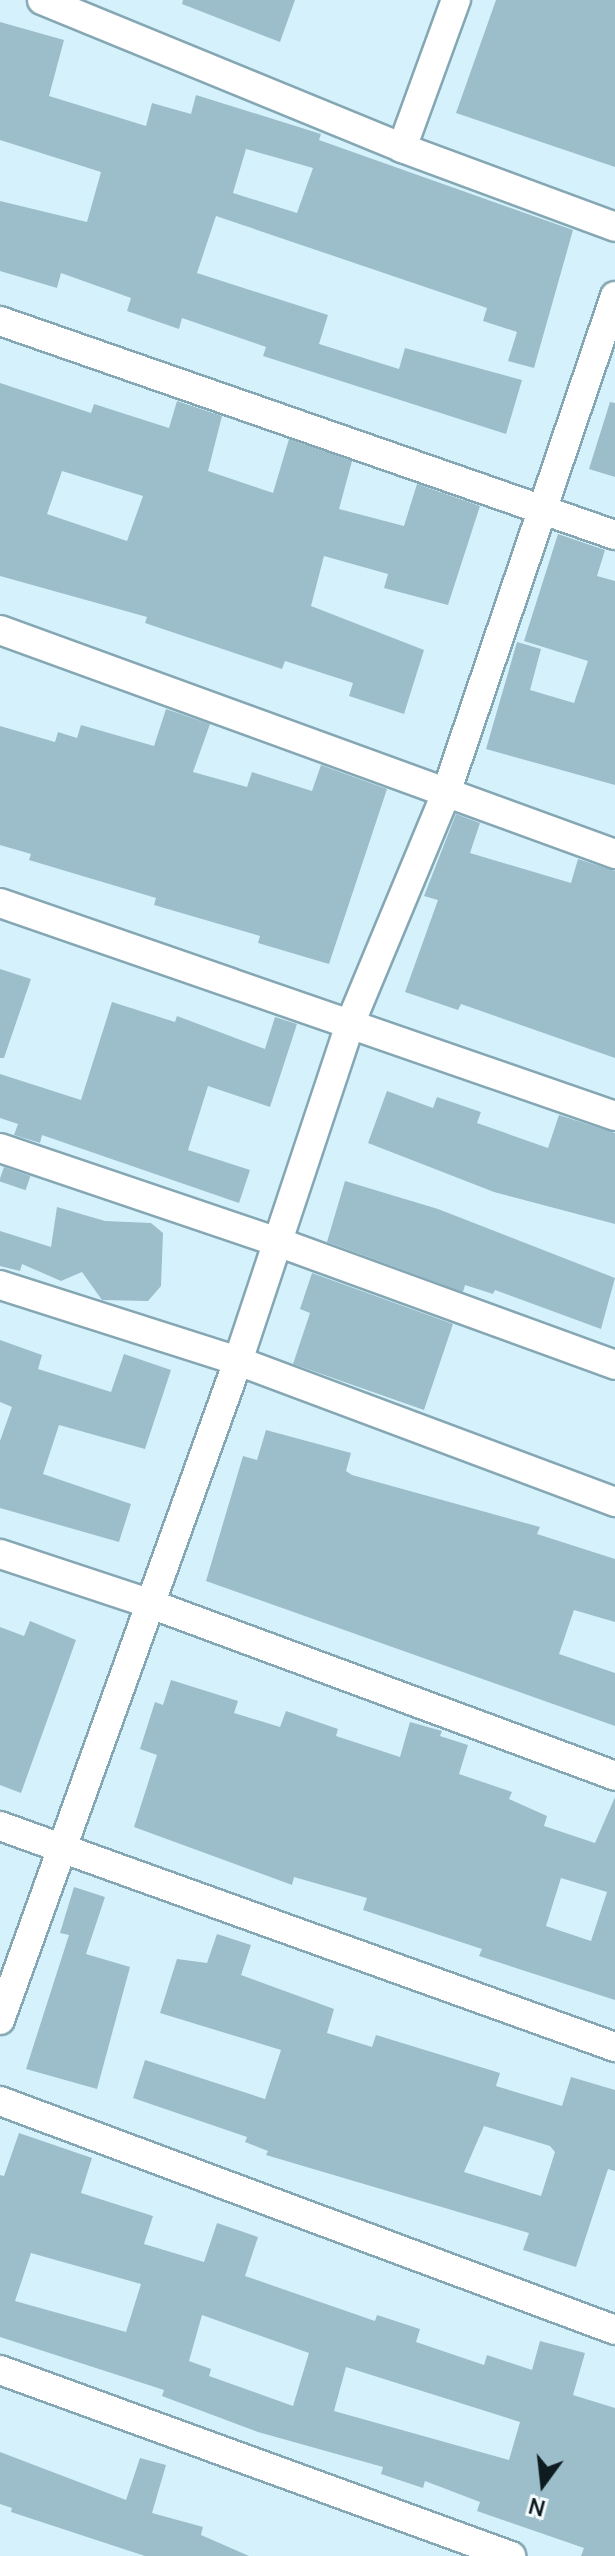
<!DOCTYPE html>
<html>
<head>
<meta charset="utf-8">
<style>
	body { margin:0 }
	#map { position:relative; width:615px; height:2556px; overflow:hidden; background:#d5f2fc; font-family:Manrope,sans-serif }
	div>[style] { position:absolute }
	.building>* { inset:0; background:#9bbeca; transform-origin:0 0 }
	.roads { filter:drop-shadow(2px 0 #85a7b3) drop-shadow(-2px 0 #85a7b3) drop-shadow(0 2px #85a7b3) drop-shadow(0 -2px #85a7b3) }
	.minor>* { height:28px; margin:-14px; padding:0 14px; transform-origin:14px; border-radius:14px; background:#fff }
	span { translate:-50% -50%; white-space:nowrap; text-align:center; line-height:1.15; -webkit-text-stroke:8px #f4fbfe; paint-order:stroke }
	.north { position:absolute; left:503px; top:2444px; width:80px; height:80px; -webkit-text-stroke:6px #f4fbfe; paint-order:stroke; rotate:195deg; font-size:22px; font-weight:700; line-height:32px; text-align:center; color:#0e1c20 }
	.north::after { content:''; display:block; margin:auto; width:28px; height:36px; background:#0e1c20; clip-path:polygon(50% 0,100% 100%,50% 72%,0 100%) }
</style>
</head>
<body>
<div id="map">
	<div class="building">
		<i style="clip-path:polygon(183px 0,295px 0,280px 42px,182px 4px)"></i>
		<i style="clip-path:polygon(496px 0,615px 0,615px 167px,456px 113px)"></i>
		<i style="clip-path:polygon(evenodd,0 22px,64px 40px,49px 96px,146px 126px,152px 103px,191px 114px,196px 95px,321px 134px,319px 140px,573px 230px,534px 368px,508px 361px,517px 332px,483px 321px,487px 308px,216px 216px,197px 273px,328px 315px,319px 344px,399px 369px,405px 348px,522px 380px,506px 434px,263px 356px,266px 347px,182px 318px,179px 329px,127px 311px,131px 298px,61px 273px,57px 288px,0 271px,0 201px,87px 222px,101px 172px,0 140px,0 22px,246px 149px,313px 168px,297px 213px,233px 193px,246px 149px)"></i>
		<i style="clip-path:polygon(evenodd,0 383px,91px 413px,94px 404px,169px 428px,177px 401px,222px 416px,208px 471px,273px 493px,289px 439px,352px 461px,339px 509px,404px 526px,417px 484px,480px 506px,448px 605px,384px 588px,388px 574px,324px 556px,311px 606px,424px 650px,404px 714px,349px 696px,353px 683px,285px 661px,282px 669px,145px 623px,147px 617px,0 576px,0 383px,62px 471px,143px 496px,127px 541px,47px 514px,62px 471px)"></i>
		<i style="clip-path:polygon(610px 402px,615px 403px,615px 477px,589px 469px)"></i>
		<i style="clip-path:polygon(558px 534px,605px 550px,597px 576px,615px 581px,615px 785px,486px 749px,517px 642px,541px 649px,530px 690px,574px 703px,588px 661px,524px 641px)"></i>
		<i style="clip-path:polygon(166px 709px,210px 724px,193px 772px,247px 787px,252px 772px,312px 791px,321px 765px,387px 789px,329px 964px,258px 943px,260px 936px,154px 905px,156px 898px,29px 860px,31px 854px,0 845px,0 726px,55px 742px,58px 732px,77px 738px,81px 725px,154px 746px)"></i>
		<i style="clip-path:polygon(456px 814px,480px 823px,470px 853px,571px 883px,578px 859px,615px 871px,615px 1058px,461px 1004px,458px 1010px,405px 992px,438px 900px,424px 896px)"></i>
		<i style="clip-path:polygon(0 969px,31px 979px,4px 1058px,0 1058px)"></i>
		<i style="clip-path:polygon(112px 1002px,175px 1022px,177px 1016px,265px 1049px,275px 1017px,297px 1024px,270px 1107px,208px 1086px,188px 1150px,250px 1170px,239px 1203px,42px 1135px,40px 1143px,14px 1135px,18px 1124px,0 1118px,0 1074px,81px 1100px)"></i>
		<i style="clip-path:polygon(387px 1091px,433px 1108px,437px 1097px,481px 1112px,477px 1123px,548px 1148px,559px 1115px,615px 1133px,615px 1224px,494px 1192px,368px 1143px)"></i>
		<i style="left:4px;top:1167px;width:28px;height:15px;rotate:19deg"></i>
		<i style="clip-path:polygon(345px 1181px,438px 1209px,615px 1278px,601px 1329px,495px 1290px,493px 1294px,465px 1285px,463px 1292px,327px 1242px)"></i>
		<i style="clip-path:polygon(57px 1207px,105px 1221px,151px 1223px,163px 1233px,161px 1286px,148px 1301px,102px 1300px,82px 1272px,61px 1281px,22px 1264px,20px 1271px,0 1266px,0 1231px,51px 1247px)"></i>
		<i style="clip-path:polygon(312px 1273px,453px 1324px,424px 1410px,293px 1364px,310px 1313px,300px 1309px)"></i>
		<i style="clip-path:polygon(0 1340px,42px 1355px,38px 1369px,111px 1392px,124px 1354px,171px 1370px,145px 1449px,59px 1425px,43px 1474px,131px 1504px,119px 1542px,0 1508px,0 1441px,12px 1407px,0 1402px)"></i>
		<i style="clip-path:polygon(266px 1430px,351px 1453px,346px 1471px,352px 1475px,540px 1527px,537px 1534px,615px 1559px,615px 1622px,574px 1610px,559px 1654px,615px 1673px,615px 1726px,206px 1581px,243px 1456px,257px 1460px)"></i>
		<i style="clip-path:polygon(30px 1621px,76px 1640px,21px 1793px,0 1785px,0 1627px,24px 1636px)"></i>
		<i style="clip-path:polygon(evenodd,171px 1680px,238px 1701px,234px 1713px,280px 1727px,286px 1711px,338px 1729px,336px 1736px,400px 1757px,410px 1722px,442px 1731px,440px 1736px,468px 1745px,459px 1774px,512px 1792px,509px 1799px,547px 1816px,544px 1826px,595px 1843px,615px 1797px,615px 2000px,479px 1956px,482px 1949px,363px 1910px,367px 1898px,294px 1877px,292px 1885px,134px 1827px,157px 1755px,140px 1749px,155px 1702px,163px 1705px,171px 1680px,561px 1878px,607px 1892px,591px 1941px,546px 1926px,561px 1878px)"></i>
		<i style="clip-path:polygon(74px 1887px,105px 1897px,86px 1954px,130px 1967px,97px 2089px,26px 2069px,69px 1935px,60px 1933px)"></i>
		<i style="clip-path:polygon(evenodd,217px 1934px,251px 1945px,241px 1975px,334px 2009px,327px 2033px,372px 2047px,376px 2035px,500px 2073px,496px 2086px,562px 2106px,571px 2077px,615px 2090px,615px 2171px,608px 2169px,576px 2267px,523px 2250px,529px 2233px,266px 2155px,268px 2151px,245px 2142px,247px 2137px,133px 2098px,145px 2060px,265px 2099px,281px 2050px,160px 2013px,177px 1959px,207px 1963px,217px 1934px,484px 2126px,550px 2146px,555px 2152px,541px 2196px,464px 2172px,484px 2126px)"></i>
		<i style="clip-path:polygon(evenodd,19px 2133px,92px 2158px,81px 2193px,153px 2216px,144px 2244px,204px 2262px,217px 2223px,258px 2237px,245px 2276px,375px 2321px,377px 2315px,420px 2329px,416px 2342px,484px 2365px,487px 2355px,532px 2370px,540px 2341px,585px 2353px,573px 2395px,615px 2408px,615px 2556px,581px 2556px,584px 2548px,477px 2511px,480px 2502px,425px 2481px,423px 2488px,381px 2474px,383px 2467px,258px 2432px,162px 2396px,164px 2390px,0 2337px,0 2175px,4px 2176px,19px 2133px,31px 2253px,141px 2284px,126px 2332px,15px 2301px,31px 2253px,19px 2133px,202px 2315px,309px 2353px,293px 2406px,209px 2376px,211px 2369px,189px 2361px,202px 2315px,19px 2133px,346px 2367px,520px 2422px,509px 2460px,334px 2411px,346px 2367px)"></i>
		<i style="clip-path:polygon(0 2452px,126px 2500px,140px 2458px,166px 2465px,152px 2513px,203px 2527px,201px 2535px,249px 2556px,145px 2556px,11px 2512px,12px 2508px,0 2504px)"></i>
	</div>
	<div class="roads">
		<div class="minor">
			<i style="left:42px;top:0;width:389px;rotate:22.3deg"></i>
			<i style="left:402px;top:148px;width:227px;rotate:20.3deg"></i>
			<i style="left:402px;top:148px;width:158px;rotate:-70deg"></i>
			<i style="left:0;top:321px;width:651px;rotate:19.19deg"></i>
			<i style="left:0;top:630px;width:655px;rotate:20.01deg"></i>
			<i style="left:0;top:903px;width:651px;rotate:19.1deg"></i>
			<i style="left:0;top:1148px;width:290px;rotate:18.7deg"></i>
			<i style="left:275px;top:1241px;width:362px;rotate:20deg"></i>
			<i style="left:0;top:1285px;width:250px;rotate:17.7deg"></i>
			<i style="left:238px;top:1361px;width:403px;rotate:20.5deg"></i>
			<i style="left:0;top:1554px;width:156px;rotate:18.3deg"></i>
			<i style="left:148px;top:1603px;width:498px;rotate:20.3deg"></i>
			<i style="left:0;top:1826px;width:654px;rotate:19.77deg"></i>
			<i style="left:0;top:2020px;width:701px;rotate:-70.14deg"></i>
			<i style="left:238px;top:1361px;width:355px;rotate:-71.6deg"></i>
			<i style="left:350px;top:1024px;width:247px;rotate:-67.4deg"></i>
			<i style="left:445px;top:796px;width:528px;rotate:-71.22deg"></i>
			<i style="left:0;top:2101px;width:656px;rotate:20.42deg"></i>
			<i style="left:0;top:2370px;width:544px;rotate:20deg"></i>
		</div>
	</div>
	<div class="north">N</div>
</div>
</body>
</html>
